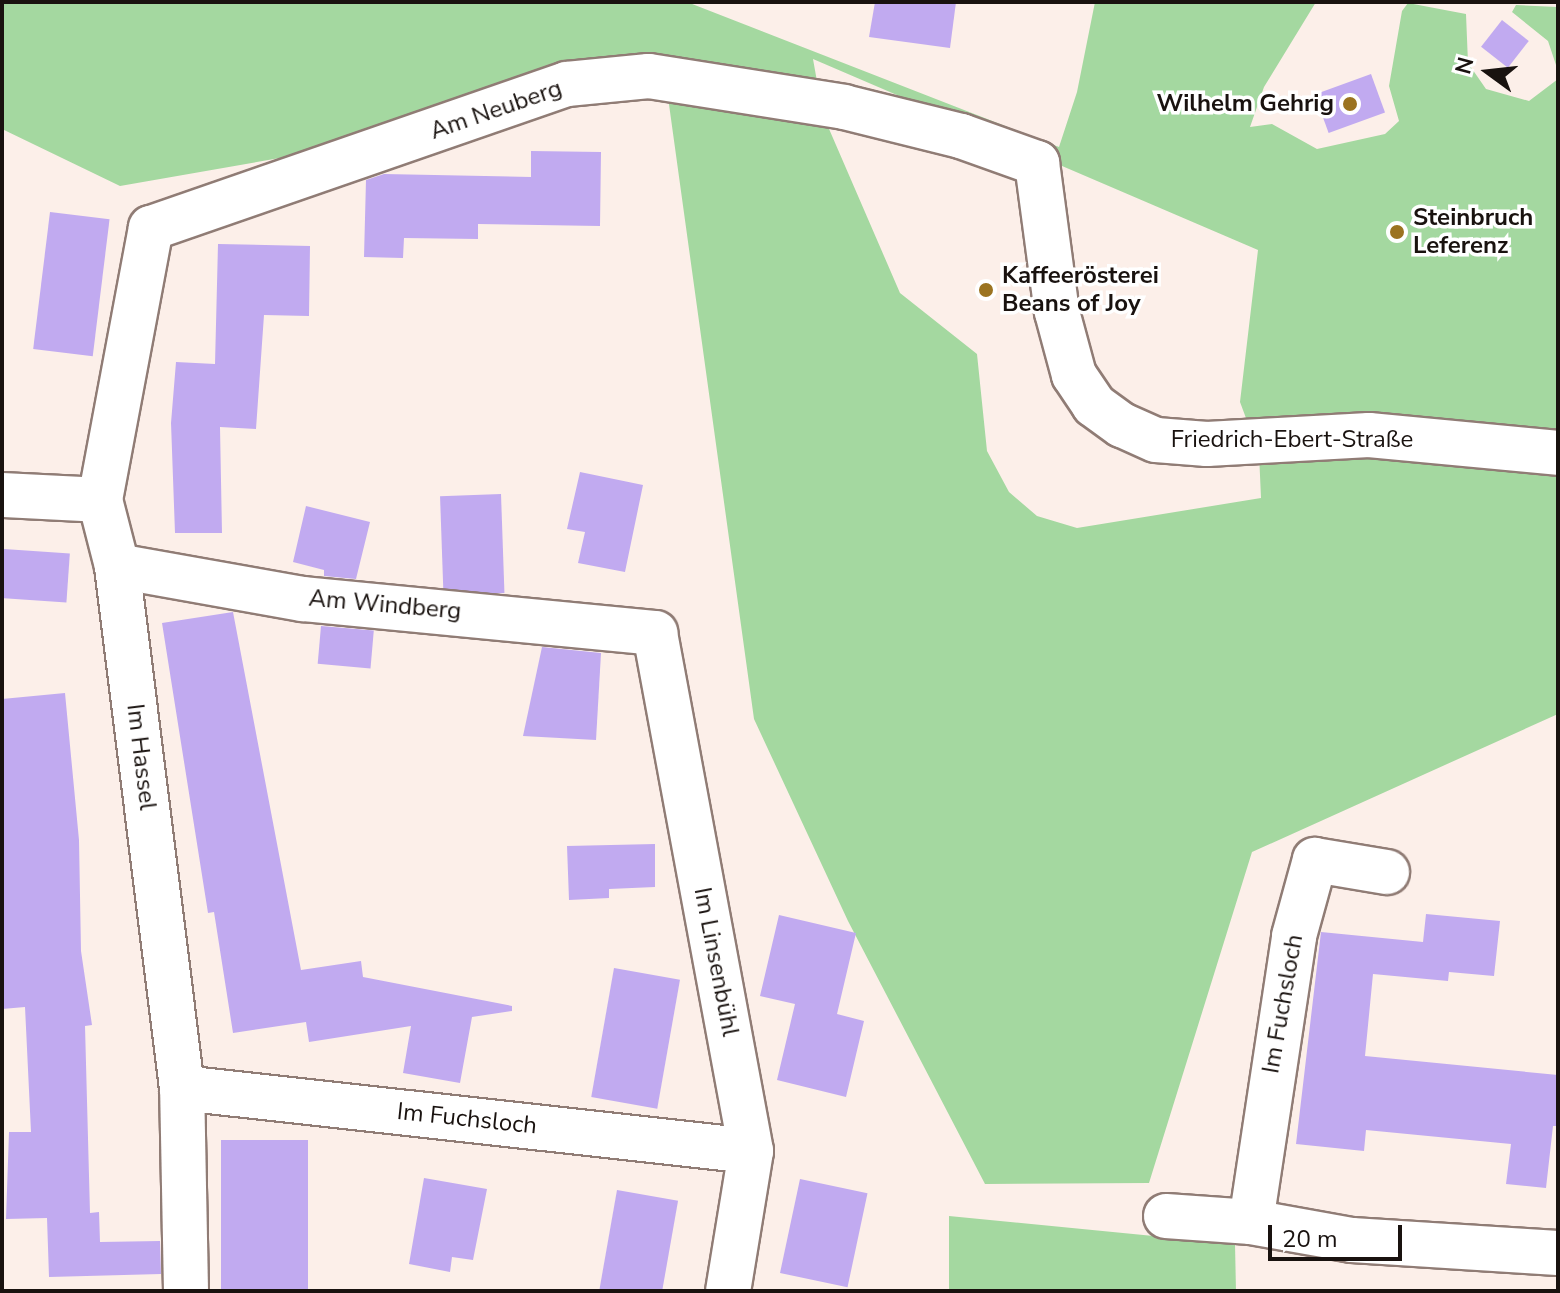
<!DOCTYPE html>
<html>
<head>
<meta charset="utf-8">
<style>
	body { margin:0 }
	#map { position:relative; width:1560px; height:1293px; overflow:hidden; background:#fcefe9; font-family:"Nunito Sans",sans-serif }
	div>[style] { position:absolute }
	.green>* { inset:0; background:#a4d8a0 }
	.building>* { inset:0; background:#c1aaf0; transform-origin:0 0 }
	.roads { filter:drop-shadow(2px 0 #907c75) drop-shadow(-2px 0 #907c75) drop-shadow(0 2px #907c75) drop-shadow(0 -2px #907c75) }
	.street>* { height:44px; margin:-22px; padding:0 22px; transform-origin:22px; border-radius:22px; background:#fff }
	.dots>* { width:22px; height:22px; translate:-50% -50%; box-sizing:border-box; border:4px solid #fff; border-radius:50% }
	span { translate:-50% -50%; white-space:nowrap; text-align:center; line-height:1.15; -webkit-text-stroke:7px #fff; paint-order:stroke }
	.poi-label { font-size:24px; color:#19120f; font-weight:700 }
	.right { translate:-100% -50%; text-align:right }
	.left { translate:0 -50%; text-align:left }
	.street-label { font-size:24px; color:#19120f }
	.frame { position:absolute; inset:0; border:4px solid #19120f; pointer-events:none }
	.north { position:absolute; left:1448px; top:32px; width:80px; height:80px; -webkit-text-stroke:6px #fff; paint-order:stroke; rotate:285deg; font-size:22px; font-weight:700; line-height:32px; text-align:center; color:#19120f }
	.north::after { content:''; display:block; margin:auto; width:28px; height:36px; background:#19120f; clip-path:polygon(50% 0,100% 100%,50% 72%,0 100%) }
	.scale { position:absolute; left:1268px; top:1225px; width:134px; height:36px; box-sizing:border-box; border:4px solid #19120f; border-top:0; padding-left:10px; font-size:24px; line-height:28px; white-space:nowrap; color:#19120f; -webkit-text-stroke:6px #fff; paint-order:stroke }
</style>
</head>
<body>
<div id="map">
	<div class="green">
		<i style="clip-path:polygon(evenodd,2px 2px,687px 2px,1059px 147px,1077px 92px,1095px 2px,1316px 2px,1264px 87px,1250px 127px,1272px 124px,1317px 149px,1385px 134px,1399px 121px,1389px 86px,1402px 11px,1408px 3px,1466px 14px,1468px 63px,1486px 89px,1529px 101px,1558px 79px,1558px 714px,1252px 852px,1149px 1183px,985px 1184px,848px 921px,754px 719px,667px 90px,120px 186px,2px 129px,2px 2px,813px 59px,1258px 250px,1240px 402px,1259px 453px,1261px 498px,1077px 528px,1037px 516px,1009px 492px,987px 451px,977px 354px,900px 293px,823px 115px,813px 59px)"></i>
		<i style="clip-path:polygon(1516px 5px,1558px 7px,1558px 71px,1548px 41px,1512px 12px)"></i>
		<i style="clip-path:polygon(949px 1216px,1235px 1244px,1236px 1291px,949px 1291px)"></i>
	</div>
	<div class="building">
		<i style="clip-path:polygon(875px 2px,956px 2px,950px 48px,869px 37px)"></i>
		<i style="left:1502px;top:20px;width:34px;height:34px;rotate:38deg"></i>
		<i style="left:1371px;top:74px;width:41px;height:60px;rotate:70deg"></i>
		<i style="clip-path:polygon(531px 151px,601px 152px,600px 226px,478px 224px,478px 239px,404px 238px,403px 258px,364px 257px,366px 180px,384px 174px,531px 177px)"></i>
		<i style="left:50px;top:212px;width:60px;height:138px;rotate:7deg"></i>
		<i style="clip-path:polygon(218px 244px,310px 246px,309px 316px,264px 315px,256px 429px,220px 427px,222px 533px,175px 533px,171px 423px,176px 362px,215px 364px)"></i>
		<i style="clip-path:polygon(580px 472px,643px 485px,625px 572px,578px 563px,585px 532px,567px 529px)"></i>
		<i style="left:501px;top:494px;width:99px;height:61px;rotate:88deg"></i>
		<i style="clip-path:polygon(306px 506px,370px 522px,356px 579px,324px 576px,324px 570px,293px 562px)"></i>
		<i style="left:4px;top:549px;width:66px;height:49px;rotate:4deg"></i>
		<i style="clip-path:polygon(233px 612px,301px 970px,361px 961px,363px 977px,512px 1006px,512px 1011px,472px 1017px,460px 1083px,403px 1073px,411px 1026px,309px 1042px,306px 1022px,233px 1033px,214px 912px,208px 913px,162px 623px)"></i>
		<i style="left:321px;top:626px;width:53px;height:38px;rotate:5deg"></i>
		<i style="clip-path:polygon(542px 647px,601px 653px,596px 740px,523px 736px)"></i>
		<i style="clip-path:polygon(65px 693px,79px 840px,81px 951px,92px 1025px,85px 1026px,90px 1213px,99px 1212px,100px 1242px,160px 1241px,161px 1274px,49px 1277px,47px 1218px,6px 1219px,9px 1132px,31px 1132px,25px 1007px,2px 1009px,2px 699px)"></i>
		<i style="clip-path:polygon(655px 844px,655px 887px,609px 889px,609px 898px,569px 900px,567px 846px)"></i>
		<i style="clip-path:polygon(1426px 914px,1500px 921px,1494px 976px,1449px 972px,1448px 981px,1373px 974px,1365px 1056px,1558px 1075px,1558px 1126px,1553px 1126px,1546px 1188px,1506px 1184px,1511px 1144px,1366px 1130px,1364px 1151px,1296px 1144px,1321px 932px,1423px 942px)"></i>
		<i style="clip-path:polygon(779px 915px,856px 933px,837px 1014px,864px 1021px,846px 1097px,777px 1080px,795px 1004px,760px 996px)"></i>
		<i style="left:614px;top:968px;width:67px;height:131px;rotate:10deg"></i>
		<i style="left:308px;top:1140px;width:151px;height:87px;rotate:90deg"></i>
		<i style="clip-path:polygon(424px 1178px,487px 1189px,473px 1260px,452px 1257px,450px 1272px,409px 1264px)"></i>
		<i style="left:800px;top:1179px;width:69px;height:96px;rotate:12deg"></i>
		<i style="left:617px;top:1190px;width:62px;height:103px;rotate:10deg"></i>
	</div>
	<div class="roads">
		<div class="street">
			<i style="left:2px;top:495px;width:98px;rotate:2.9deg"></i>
			<i style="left:117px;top:566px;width:189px;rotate:10.1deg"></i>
			<i style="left:303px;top:599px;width:354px;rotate:5.5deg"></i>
			<i style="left:655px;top:633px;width:527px;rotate:79.5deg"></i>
			<i style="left:751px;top:1151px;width:142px;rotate:99.3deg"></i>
			<i style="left:182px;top:1088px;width:572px;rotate:6.32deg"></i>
			<i style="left:1166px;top:1216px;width:85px;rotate:4deg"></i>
			<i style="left:1251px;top:1222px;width:103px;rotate:10.1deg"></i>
			<i style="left:1352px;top:1240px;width:206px;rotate:3.6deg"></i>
			<i style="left:1251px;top:1222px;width:289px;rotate:-81.4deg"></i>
			<i style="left:1294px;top:936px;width:79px;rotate:-74.6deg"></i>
			<i style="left:1315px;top:860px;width:73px;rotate:9.5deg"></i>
			<i style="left:186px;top:1291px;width:203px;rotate:-91.1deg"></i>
			<i style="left:182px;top:1088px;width:526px;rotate:-97.1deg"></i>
			<i style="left:117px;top:566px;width:68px;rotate:-104.4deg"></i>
			<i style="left:100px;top:500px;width:277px;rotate:-79.4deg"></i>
			<i style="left:151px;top:228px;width:440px;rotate:-19.1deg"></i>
			<i style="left:567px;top:84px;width:82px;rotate:-5.6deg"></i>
			<i style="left:649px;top:76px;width:197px;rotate:9deg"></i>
			<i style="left:844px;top:107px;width:121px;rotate:13.9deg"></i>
			<i style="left:961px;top:136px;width:81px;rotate:19.6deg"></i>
			<i style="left:1037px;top:163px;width:150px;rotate:82.4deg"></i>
			<i style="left:1057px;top:312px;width:65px;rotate:74.9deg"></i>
			<i style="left:1074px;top:375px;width:36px;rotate:56deg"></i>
			<i style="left:1094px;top:405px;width:34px;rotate:36deg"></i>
			<i style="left:1122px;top:425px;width:37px;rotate:24deg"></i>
			<i style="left:1156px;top:440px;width:51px;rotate:4.5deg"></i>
			<i style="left:1207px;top:444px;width:162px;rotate:-3.2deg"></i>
			<i style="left:1369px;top:435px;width:190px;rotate:5.4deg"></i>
		</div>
	</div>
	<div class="dots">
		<i style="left:1350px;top:104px;background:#9b7320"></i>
		<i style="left:1397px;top:232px;background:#9b7320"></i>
		<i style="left:986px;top:290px;background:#9b7320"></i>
	</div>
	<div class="poi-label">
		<span class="right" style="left:1334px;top:104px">Wilhelm Gehrig</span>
		<span class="left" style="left:1413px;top:232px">Steinbruch<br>Leferenz</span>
		<span class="left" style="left:1002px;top:290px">Kaffeerösterei<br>Beans of Joy</span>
	</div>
	<div class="street-label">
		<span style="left:496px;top:110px;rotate:-19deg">Am Neuberg</span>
		<span style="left:1292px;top:440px">Friedrich-Ebert-Straße</span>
		<span style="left:385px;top:605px;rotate:5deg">Am Windberg</span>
		<span style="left:141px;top:757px;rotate:83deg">Im Hassel</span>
		<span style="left:716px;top:962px;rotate:79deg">Im Linsenbühl</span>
		<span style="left:1283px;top:1004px;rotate:-80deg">Im Fuchsloch</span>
		<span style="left:467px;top:1119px;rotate:6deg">Im Fuchsloch</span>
	</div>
	<div class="frame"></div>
	<div class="north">N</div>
	<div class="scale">20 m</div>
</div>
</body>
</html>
